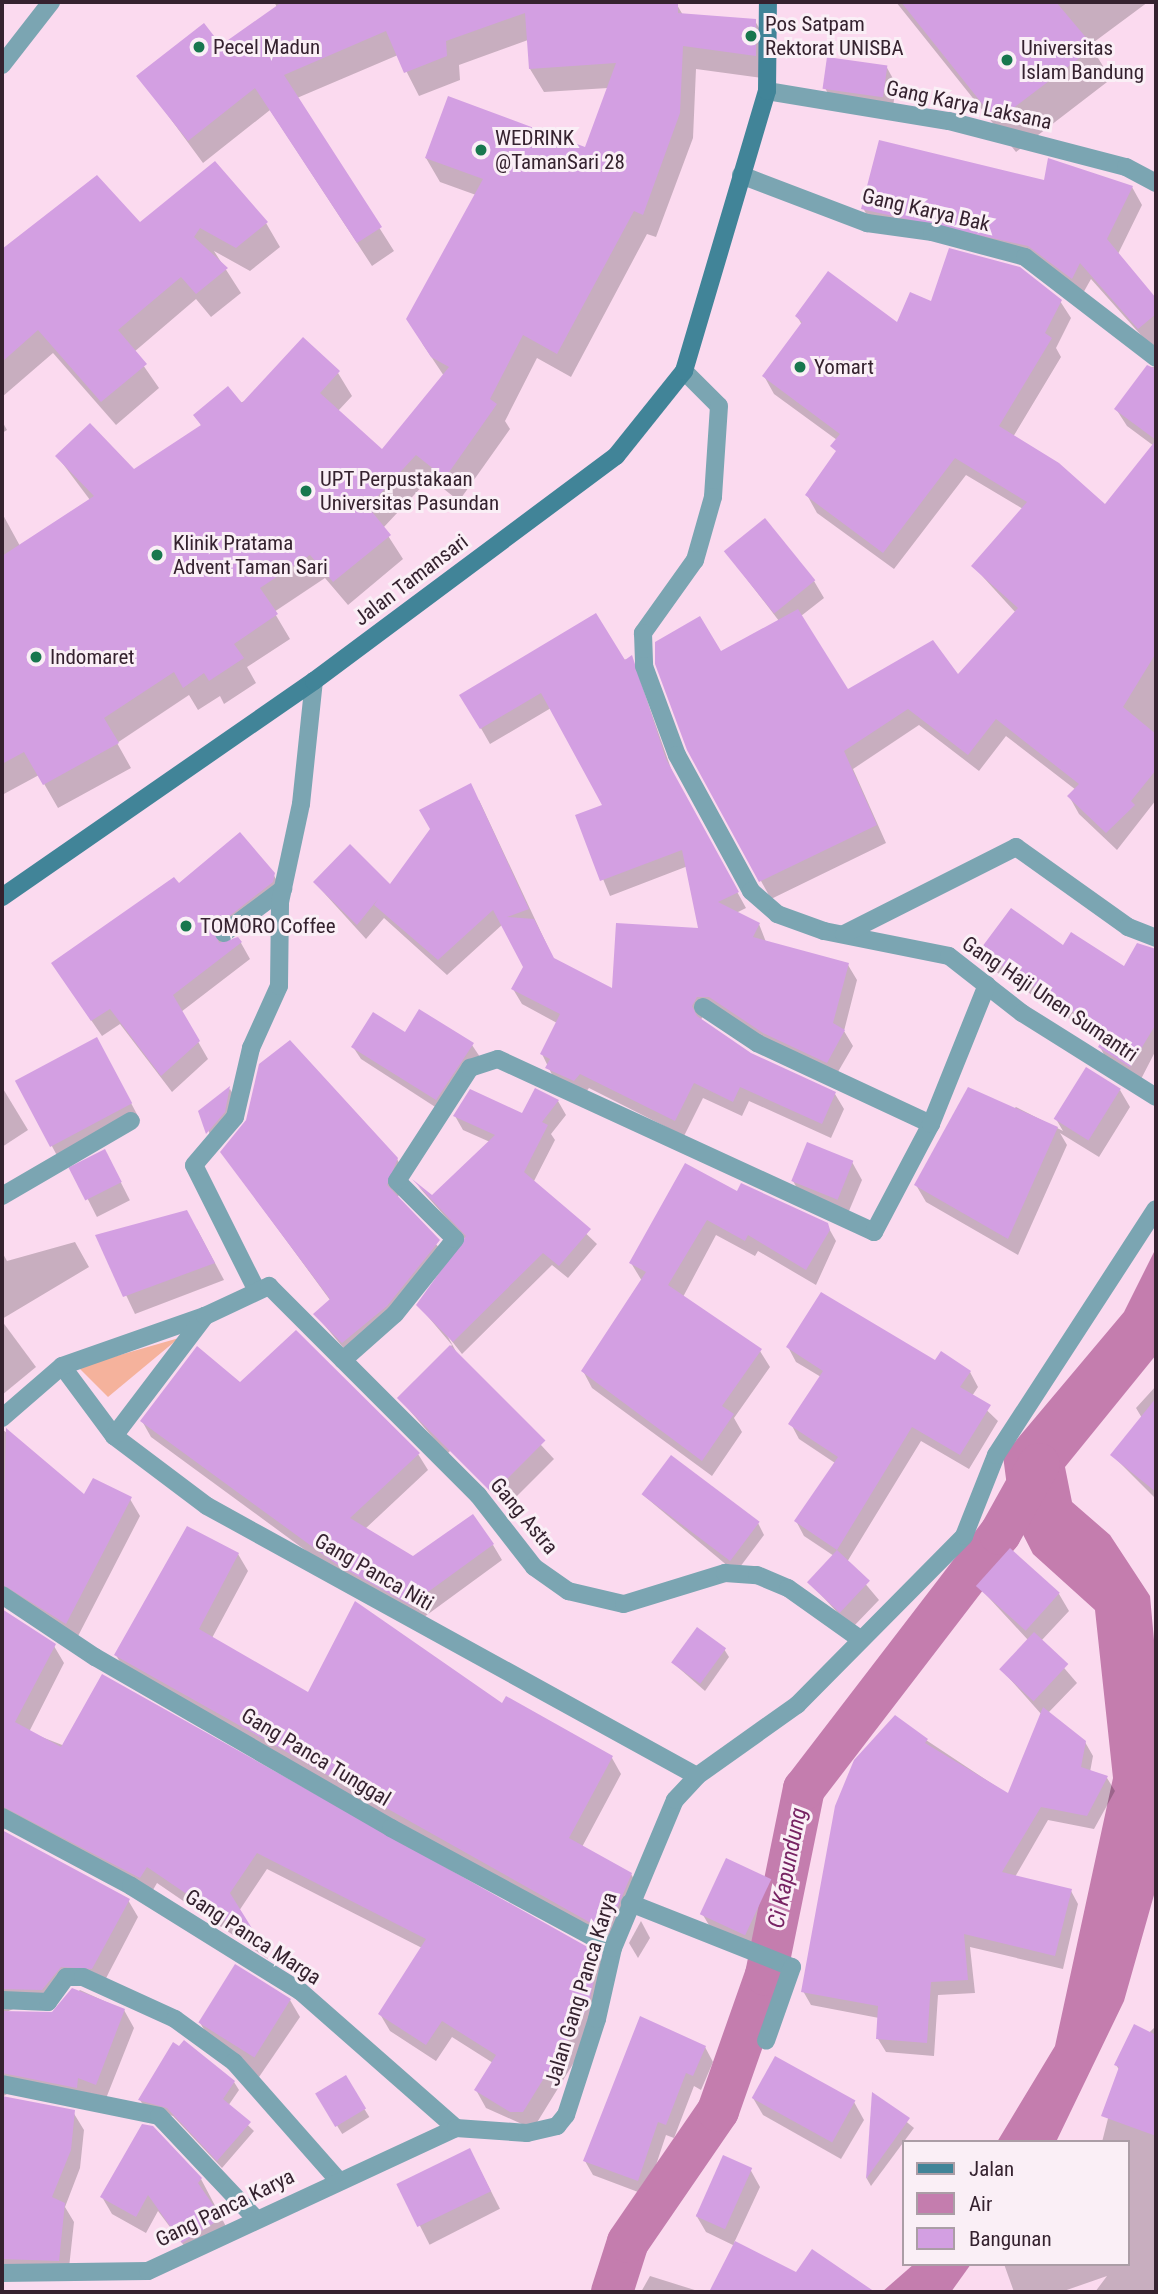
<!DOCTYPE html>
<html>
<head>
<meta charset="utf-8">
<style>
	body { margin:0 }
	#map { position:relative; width:1158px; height:2294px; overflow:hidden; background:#fbdaef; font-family:"Roboto Condensed",sans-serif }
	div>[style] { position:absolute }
	.green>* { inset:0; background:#f5b29c }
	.water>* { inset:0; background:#c47dae }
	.shadow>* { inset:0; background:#0003; transform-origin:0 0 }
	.canal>* { height:42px; margin:-21px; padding:0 21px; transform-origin:21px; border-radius:21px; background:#c47dae }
	.building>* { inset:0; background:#d39fe2; transform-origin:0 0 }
	.service>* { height:18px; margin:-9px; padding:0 9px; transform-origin:9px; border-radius:9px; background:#7ba5b2 }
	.minor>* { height:18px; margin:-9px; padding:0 9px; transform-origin:9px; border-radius:9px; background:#7ba5b2 }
	.secondary>* { height:18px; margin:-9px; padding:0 9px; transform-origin:9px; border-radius:9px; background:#418498 }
	.dots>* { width:19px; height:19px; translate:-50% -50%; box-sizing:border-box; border:4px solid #faeff6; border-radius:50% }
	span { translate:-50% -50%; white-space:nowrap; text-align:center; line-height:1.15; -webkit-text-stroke:6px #faeff6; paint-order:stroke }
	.poi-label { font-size:21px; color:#35222f }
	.left { translate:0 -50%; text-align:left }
	.street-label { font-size:21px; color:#35222f }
	.water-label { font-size:23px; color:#772363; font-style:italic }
	.frame { position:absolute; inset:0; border:4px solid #35222f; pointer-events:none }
	.legend { position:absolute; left:902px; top:2140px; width:228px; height:126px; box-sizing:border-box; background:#faeff6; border:2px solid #ab9da6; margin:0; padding:9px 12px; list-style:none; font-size:21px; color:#35222f }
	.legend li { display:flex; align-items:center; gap:14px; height:35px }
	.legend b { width:35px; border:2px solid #ab9da6 }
</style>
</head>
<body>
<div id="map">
	<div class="green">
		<i style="clip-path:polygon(179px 1338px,108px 1397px,78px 1367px)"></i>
	</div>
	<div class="water">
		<i style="clip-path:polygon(1156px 1248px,1156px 1355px,1065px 1467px,1072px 1502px,1110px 1535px,1150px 1596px,1156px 1662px,1156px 1888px,1124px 2001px,1056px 2142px,997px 2142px,1055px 2046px,1113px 1778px,1095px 1610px,1033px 1554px,1010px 1509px,1003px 1456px,1124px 1312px)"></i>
		<i style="clip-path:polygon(914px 2264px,971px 2264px,951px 2292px,882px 2292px)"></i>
	</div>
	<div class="shadow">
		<i style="clip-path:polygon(274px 2px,677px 5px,683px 15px,755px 21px,769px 45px,769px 79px,696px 69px,693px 138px,656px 237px,647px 234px,571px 377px,537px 358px,505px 421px,510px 429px,459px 501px,430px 478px,383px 528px,403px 559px,348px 605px,325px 578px,274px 612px,290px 639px,247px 667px,256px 683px,224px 704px,220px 696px,198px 710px,189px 695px,117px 743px,131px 768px,58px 808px,39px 775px,2px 795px,2px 513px,20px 546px,90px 500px,57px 456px,134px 472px,202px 427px,196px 416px,338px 373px,352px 396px,338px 411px,382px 452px,444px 376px,422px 343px,476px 195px,440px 182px,426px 158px,586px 149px,608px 88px,544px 92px,530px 69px,528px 40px,459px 65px,460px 80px,419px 96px,398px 55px,297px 98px,394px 251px,372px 266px,270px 110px,203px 163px,139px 76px,221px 47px,277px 7px)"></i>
		<i style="clip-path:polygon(896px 2px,1148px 2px,1090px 45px,1111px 79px,1016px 152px)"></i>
		<i style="clip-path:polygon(886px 66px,896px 84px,892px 115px,835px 106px,825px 88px)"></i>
		<i style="clip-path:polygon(1049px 161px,1132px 187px,1142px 205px,1118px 254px,1156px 301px,1156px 352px,1091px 279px,1082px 295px,1040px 263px,873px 226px,863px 208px,1045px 182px)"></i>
		<i style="clip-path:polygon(97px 177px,140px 225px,266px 223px,280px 247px,250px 271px,214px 251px,241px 293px,211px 317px,196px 299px,134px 352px,159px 388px,116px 425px,53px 353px,2px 397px,2px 251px)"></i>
		<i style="clip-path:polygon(1060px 301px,1071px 318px,1056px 348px,1061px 357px,1013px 437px,1106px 507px,1154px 446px,1127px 426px,1116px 409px,1148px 367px,1156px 367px,1156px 800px,1117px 850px,1079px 814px,1069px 796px,1076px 790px,1006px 736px,979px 771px,919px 725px,853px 769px,886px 843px,771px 899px,761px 881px,720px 653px,779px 621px,726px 552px,814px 581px,824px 598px,801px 616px,847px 692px,958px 676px,1016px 613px,973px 566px,1023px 509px,966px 475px,894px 569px,817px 513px,807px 495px,836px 454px,837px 440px,774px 394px,764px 376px,802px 325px,797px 316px,897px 325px,932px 303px)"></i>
		<i style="clip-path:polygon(2px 421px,7px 430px,2px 433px)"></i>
		<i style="clip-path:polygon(632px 658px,674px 777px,746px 908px,736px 913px,759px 924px,766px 942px,848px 965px,857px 980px,844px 1031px,853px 1046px,835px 1077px,706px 1012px,700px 1021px,750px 1054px,835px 1094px,844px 1109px,831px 1138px,749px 1101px,742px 1116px,703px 1098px,684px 1136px,589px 1088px,583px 1096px,556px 1083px,542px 1054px,557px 1023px,522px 1004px,513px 989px,525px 967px,503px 924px,447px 975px,384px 918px,366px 939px,315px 883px,390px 886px,479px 800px,554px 960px,614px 991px,701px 930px,688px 866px,610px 896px,577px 816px,605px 806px,551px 708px,490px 744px,462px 695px)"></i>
		<i style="clip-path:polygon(273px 874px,283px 891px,226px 942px,241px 943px,250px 959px,181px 1012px,208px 1059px,172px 1092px,120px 1024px,102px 1036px,63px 979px,179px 886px)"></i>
		<i style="clip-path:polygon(1063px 948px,1124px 969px,1156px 954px,1156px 1050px,1139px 1083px,1109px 1064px,1100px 1047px,1104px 1041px,990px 968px,981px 951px)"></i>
		<i style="clip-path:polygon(405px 1034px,472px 1045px,480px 1057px,443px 1112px,361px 1059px,353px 1047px)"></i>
		<i style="left:106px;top:1056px;width:73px;height:90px;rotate:62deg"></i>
		<i style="clip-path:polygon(2px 1087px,28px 1130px,2px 1147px)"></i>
		<i style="clip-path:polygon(230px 1089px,239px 1105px,217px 1150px,200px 1112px)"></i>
		<i style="clip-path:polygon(1120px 1090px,1130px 1107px,1099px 1157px,1060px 1133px,1067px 1145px,1018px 1255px,926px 1202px,916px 1185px,1016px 1107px,1063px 1131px,1056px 1119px)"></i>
		<i style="clip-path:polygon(535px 1091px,558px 1101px,566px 1115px,551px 1134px,555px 1140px,533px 1183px,597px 1244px,568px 1278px,552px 1265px,462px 1354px,447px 1335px,459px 1357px,554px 1459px,508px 1505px,452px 1449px,447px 1454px,399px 1398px,452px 1345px,419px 1306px,466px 1240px,418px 1186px,432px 1198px,490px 1142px,463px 1130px,455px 1116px,523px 1115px)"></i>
		<i style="clip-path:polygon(222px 1153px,397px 1159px,407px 1177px,397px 1199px,448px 1258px,352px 1358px,315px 1314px,330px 1300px)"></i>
		<i style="clip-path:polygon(852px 1162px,862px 1180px,846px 1218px,803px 1199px,793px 1181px)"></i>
		<i style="left:114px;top:1169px;width:35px;height:37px;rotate:63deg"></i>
		<i style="clip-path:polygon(737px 1193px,827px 1225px,836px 1241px,816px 1285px,758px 1251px,755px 1256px,716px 1235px,683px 1297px,760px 1351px,770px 1367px,734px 1418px,742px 1432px,712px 1476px,592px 1388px,583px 1371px,642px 1281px,631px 1263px)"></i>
		<i style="clip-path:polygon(197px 1229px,224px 1280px,135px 1314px,98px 1236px)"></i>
		<i style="clip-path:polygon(75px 1242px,89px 1267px,2px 1319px,2px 1252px,7px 1261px)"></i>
		<i style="clip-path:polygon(2px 1321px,36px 1367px,2px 1395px)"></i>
		<i style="clip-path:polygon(788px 1347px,970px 1372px,978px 1387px,972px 1396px,998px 1421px,969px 1469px,921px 1441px,847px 1562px,879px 1600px,852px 1628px,809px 1582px,834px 1556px,804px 1536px,796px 1521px,835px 1463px,799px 1439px,791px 1424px,821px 1377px,796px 1362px)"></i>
		<i style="clip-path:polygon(240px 1384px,418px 1454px,428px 1470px,365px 1529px,413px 1558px,493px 1545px,502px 1560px,420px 1620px,346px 1580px,151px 1437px,142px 1421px)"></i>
		<i style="clip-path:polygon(1156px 1386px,1156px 1499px,1112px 1455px,1142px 1418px,1136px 1408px)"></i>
		<i style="clip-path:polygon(2px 1429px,85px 1497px,130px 1499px,140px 1516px,76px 1640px,19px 1602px,2px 1607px)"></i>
		<i style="clip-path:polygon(643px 1495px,758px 1523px,764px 1535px,740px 1567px,729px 1567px)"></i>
		<i style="clip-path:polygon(238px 1554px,248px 1571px,212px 1638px,309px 1694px,503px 1706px,612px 1758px,621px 1774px,582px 1847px,631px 1874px,641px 1891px,617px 1948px,125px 1671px,116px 1655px)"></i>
		<i style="clip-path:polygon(978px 1586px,1059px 1594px,1069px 1611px,1041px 1641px,1077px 1683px,1048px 1713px,1085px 1742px,1093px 1756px,1090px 1772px,1107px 1778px,1115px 1791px,1094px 1829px,1048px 1820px,1015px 1877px,1071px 1891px,1078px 1904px,1063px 1969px,970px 1947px,975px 1993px,938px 1995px,934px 2056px,886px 2052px,878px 2039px,879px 2018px,811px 2005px,803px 1991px,836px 1807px,926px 1740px,1009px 1795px,1042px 1715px,1001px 1669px,1028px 1640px)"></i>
		<i style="clip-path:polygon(2px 1610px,54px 1646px,64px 1663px,29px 1732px,599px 1955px,609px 1973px,597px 2025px,533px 2129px,486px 2108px,476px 2090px,493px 2063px,452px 2037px,436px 2061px,390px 2031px,380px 2014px,422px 1948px,267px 1869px,239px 1911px,268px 1959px,157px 1883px,150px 1895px,11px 1822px,2px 1832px,128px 1900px,138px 1917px,102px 1986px,71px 1984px,4px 2013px,49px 2015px,80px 1990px,124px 2010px,134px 2028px,105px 2101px,14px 2090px,2px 2097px,73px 2112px,84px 2130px,80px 2168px,65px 2207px,74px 2222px,68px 2277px,2px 2275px)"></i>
		<i style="clip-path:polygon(724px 1649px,729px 1657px,705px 1691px,673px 1663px)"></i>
		<i style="clip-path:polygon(770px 1880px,780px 1898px,756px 1951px,713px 1932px,703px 1915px)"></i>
		<i style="clip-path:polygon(641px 1921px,650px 1938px,638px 1958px,629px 1943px)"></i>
		<i style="clip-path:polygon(290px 2000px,300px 2017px,259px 2077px,209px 2038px,199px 2021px)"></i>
		<i style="clip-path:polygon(1156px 2026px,1156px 2292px,1095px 2292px,1107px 2276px,1061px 2292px,1014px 2292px,1004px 2264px,1128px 2264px,1128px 2142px,1102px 2142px,1120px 2071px,1116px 2065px)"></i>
		<i style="clip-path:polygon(705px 2047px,713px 2062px,701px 2090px,694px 2086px,674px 2138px,666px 2135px,646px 2195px,593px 2175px,585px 2161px)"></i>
		<i style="left:345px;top:2078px;width:46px;height:32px;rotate:58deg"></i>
		<i style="clip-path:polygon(234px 2082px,239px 2090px,228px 2106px,254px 2131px,222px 2168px,173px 2116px,145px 2108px,140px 2100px)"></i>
		<i style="clip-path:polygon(874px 2095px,914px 2128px,871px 2186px,867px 2179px)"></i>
		<i style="clip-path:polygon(753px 2098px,854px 2102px,864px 2120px,841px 2159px,763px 2115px)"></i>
		<i style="left:470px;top:2150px;width:66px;height:79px;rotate:63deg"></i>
		<i style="clip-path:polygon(750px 2169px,760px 2187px,734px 2243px,796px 2274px,855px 2292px,711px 2292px,735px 2246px,706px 2232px,696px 2215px)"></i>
		<i style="clip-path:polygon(201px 2179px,231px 2236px,194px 2259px,158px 2211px,146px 2233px,112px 2214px,102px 2197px)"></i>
		<i style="clip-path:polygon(650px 2276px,701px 2292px,641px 2292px)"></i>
	</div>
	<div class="canal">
		<i style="left:612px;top:2292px;width:52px;rotate:-72.3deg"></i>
		<i style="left:628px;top:2242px;width:159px;rotate:-55.5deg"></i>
		<i style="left:718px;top:2111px;width:144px;rotate:-70.6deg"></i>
		<i style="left:766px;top:1975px;width:190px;rotate:-78.5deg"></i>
		<i style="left:804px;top:1789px;width:322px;rotate:-52.5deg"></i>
		<i style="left:1000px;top:1534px;width:80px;rotate:-60.9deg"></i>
	</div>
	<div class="building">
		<i style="clip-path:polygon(282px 2px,678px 3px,678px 13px,756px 19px,756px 56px,683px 46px,680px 113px,643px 215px,634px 211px,557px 354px,523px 335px,490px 399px,497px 404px,445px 478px,416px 455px,368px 507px,391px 535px,333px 582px,310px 555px,260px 588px,278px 614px,234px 644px,244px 658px,209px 681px,204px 673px,183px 688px,174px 672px,104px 718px,119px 743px,43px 785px,24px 752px,2px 764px,2px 556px,94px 496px,55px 456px,90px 423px,134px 469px,201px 425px,193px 415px,228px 386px,242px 403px,303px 337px,340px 371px,320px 393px,382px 449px,449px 367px,431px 357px,406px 319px,483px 179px,425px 158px,448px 96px,585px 147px,616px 63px,529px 69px,525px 13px,446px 41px,447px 56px,404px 73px,386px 31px,284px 75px,382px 227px,357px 243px,255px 88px,188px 141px,136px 76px,204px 23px,221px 45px)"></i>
		<i style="clip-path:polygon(901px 2px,1056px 2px,1094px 47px,996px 121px)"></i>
		<i style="left:827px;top:57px;width:61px;height:32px;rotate:8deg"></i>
		<i style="clip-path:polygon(879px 140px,1044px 180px,1048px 158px,1133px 186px,1107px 239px,1156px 298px,1156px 314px,1138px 329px,1080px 263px,1072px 279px,1028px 246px,861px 209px)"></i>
		<i style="clip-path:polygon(215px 161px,268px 222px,236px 248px,200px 228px,194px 237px,228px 268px,196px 294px,181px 277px,118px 330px,147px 364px,101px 402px,38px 330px,2px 362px,2px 249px,97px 175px,140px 222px)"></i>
		<i style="clip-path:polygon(949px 248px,1020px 267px,1062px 300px,1045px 333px,1052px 338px,999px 426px,1059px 463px,1105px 504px,1156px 440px,1156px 653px,1123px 707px,1156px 734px,1156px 770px,1131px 801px,1135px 805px,1106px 833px,1067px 796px,1079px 784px,996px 719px,968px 755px,908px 709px,844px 751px,877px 825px,759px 882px,687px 750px,655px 664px,655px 642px,700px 616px,721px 651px,798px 609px,848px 689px,933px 640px,958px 674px,1018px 608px,971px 566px,1027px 502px,955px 458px,883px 553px,805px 495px,836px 451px,830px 446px,840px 434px,762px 376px,802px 322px,795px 316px,828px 271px,897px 322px,910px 292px,931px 301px)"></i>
		<i style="clip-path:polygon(1147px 365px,1156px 369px,1156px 440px,1114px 409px)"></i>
		<i style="left:765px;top:518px;width:80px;height:53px;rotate:51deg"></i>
		<i style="clip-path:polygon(596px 613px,625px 660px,632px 655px,666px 759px,739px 892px,718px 902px,760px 923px,753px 937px,849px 963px,833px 1023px,845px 1030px,827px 1063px,763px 1033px,709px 997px,697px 997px,692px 1006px,697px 1016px,751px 1053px,836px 1092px,822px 1124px,740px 1087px,733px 1102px,694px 1083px,675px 1121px,580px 1074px,574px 1081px,545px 1068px,550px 1059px,540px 1054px,560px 1014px,511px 989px,523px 967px,493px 910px,438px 960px,374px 905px,378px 899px,357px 925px,313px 882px,350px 844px,390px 884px,430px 829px,419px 810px,471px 783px,529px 909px,507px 917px,534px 919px,554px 958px,612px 988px,616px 923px,698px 928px,682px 850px,600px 881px,575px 815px,602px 805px,541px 693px,480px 729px,459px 695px)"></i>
		<i style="clip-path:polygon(240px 832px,275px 873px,273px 882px,214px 928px,219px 943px,238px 937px,242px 942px,173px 995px,200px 1041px,161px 1076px,110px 1009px,91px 1021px,51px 963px,174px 877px,179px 883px)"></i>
		<i style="clip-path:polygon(1011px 908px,1063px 945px,1071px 932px,1124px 966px,1137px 943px,1156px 949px,1156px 1024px,1130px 1067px,1098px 1047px,1106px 1033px,979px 951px)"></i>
		<i style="clip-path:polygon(419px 1009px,474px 1043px,436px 1100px,351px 1047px,373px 1012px,405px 1032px)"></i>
		<i style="left:97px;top:1037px;width:75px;height:93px;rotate:62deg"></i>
		<i style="clip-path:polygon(290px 1040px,398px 1158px,387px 1185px,440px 1240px,387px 1306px,342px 1343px,313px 1314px,330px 1299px,220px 1152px,246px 1120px,259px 1064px)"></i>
		<i style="left:1086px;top:1067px;width:41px;height:61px;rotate:32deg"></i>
		<i style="clip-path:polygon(230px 1086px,225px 1112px,206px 1134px,198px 1111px)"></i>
		<i style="clip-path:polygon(968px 1087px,1058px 1127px,1008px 1239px,914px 1185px)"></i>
		<i style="clip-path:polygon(535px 1088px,559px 1100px,542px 1122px,548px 1125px,524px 1172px,591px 1229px,559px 1266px,543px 1253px,453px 1342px,416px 1305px,466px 1236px,412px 1179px,432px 1195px,495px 1135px,453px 1116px,470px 1089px,522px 1113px)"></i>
		<i style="left:807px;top:1142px;width:50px;height:42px;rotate:22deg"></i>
		<i style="left:105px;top:1149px;width:37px;height:41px;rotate:63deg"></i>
		<i style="clip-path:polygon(685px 1163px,737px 1191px,741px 1183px,828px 1223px,830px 1230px,806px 1270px,748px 1235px,745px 1241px,707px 1220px,668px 1285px,762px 1349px,722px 1406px,734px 1414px,702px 1461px,581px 1371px,646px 1272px,629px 1263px)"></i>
		<i style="clip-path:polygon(187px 1210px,215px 1263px,123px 1297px,95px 1235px)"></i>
		<i style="clip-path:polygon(821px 1292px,935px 1360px,941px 1351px,971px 1371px,960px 1387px,991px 1405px,960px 1455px,912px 1427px,837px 1550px,794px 1521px,838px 1457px,788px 1424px,823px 1371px,786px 1347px)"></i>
		<i style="clip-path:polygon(296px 1330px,420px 1453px,350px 1518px,413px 1556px,473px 1514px,494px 1544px,410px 1605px,336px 1564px,140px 1421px,197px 1346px,240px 1382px)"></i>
		<i style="left:450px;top:1345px;width:135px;height:75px;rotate:45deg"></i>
		<i style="clip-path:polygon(1156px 1398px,1156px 1492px,1110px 1455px)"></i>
		<i style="clip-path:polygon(6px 1428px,84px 1494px,93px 1478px,132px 1497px,66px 1624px,2px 1584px)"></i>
		<i style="left:671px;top:1455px;width:111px;height:49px;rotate:37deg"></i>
		<i style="clip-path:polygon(187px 1526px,239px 1553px,199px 1629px,308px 1692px,355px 1601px,502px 1703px,506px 1696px,613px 1756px,569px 1838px,632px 1873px,607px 1932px,114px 1655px)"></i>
		<i style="left:1010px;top:1548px;width:67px;height:51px;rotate:42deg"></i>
		<i style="left:837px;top:1550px;width:45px;height:44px;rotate:43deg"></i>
		<i style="clip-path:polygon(2px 1609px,56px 1644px,15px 1722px,61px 1747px,102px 1674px,600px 1954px,588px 2007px,523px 2112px,510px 2112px,474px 2090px,496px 2055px,442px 2021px,426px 2045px,378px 2014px,426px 1939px,257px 1853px,230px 1893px,263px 1946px,147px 1867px,140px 1878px,2px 1806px)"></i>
		<i style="left:697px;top:1627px;width:36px;height:44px;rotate:36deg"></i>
		<i style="left:1034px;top:1632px;width:47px;height:51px;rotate:43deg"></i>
		<i style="clip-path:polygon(1043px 1707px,1086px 1741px,1081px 1767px,1108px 1776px,1087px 1816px,1041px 1807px,1002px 1872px,1072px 1889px,1055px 1956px,964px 1934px,968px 1980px,931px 1982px,927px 2043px,876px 2039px,878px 2006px,801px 1992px,835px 1806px,854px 1760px,895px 1715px,928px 1739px,925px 1743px,1008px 1793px)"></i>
		<i style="clip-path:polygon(2px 1830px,130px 1899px,92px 1969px,61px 1967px,42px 1990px,2px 1989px)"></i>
		<i style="left:726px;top:1858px;width:50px;height:62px;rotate:25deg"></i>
		<i style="left:235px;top:1964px;width:66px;height:69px;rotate:32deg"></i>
		<i style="clip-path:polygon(72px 1988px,125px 2009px,96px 2085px,78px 2078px,77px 2088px,2px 2073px,2px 2011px,52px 2012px)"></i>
		<i style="clip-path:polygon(640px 2016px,706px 2046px,693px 2076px,686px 2073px,666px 2125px,658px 2122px,638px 2181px,583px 2161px)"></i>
		<i style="clip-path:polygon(1134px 2024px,1156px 2035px,1156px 2136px,1101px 2116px,1119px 2067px,1114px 2065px)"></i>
		<i style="clip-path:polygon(184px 2040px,235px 2081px,223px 2099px,251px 2122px,217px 2161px,167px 2108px,138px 2100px,173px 2042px,179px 2046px)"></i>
		<i style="left:775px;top:2056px;width:92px;height:48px;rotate:29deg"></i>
		<i style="left:346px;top:2075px;width:39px;height:36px;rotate:59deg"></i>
		<i style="clip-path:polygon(872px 2092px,910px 2118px,866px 2179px)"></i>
		<i style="clip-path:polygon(2px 2096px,75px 2110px,71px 2150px,52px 2197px,65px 2203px,59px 2261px,2px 2259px)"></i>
		<i style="clip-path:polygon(142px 2124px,153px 2126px,202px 2178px,198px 2183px,222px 2218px,182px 2243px,148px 2195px,136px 2217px,100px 2197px)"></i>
		<i style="left:470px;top:2148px;width:48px;height:82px;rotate:64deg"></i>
		<i style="left:723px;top:2155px;width:32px;height:67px;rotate:24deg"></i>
		<i style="clip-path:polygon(735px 2241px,796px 2272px,812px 2249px,875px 2292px,709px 2292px)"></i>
	</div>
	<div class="service">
		<i style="left:2px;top:1595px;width:112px;rotate:33.7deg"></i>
		<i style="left:95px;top:1657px;width:342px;rotate:30deg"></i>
		<i style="left:391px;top:1828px;width:252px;rotate:28.4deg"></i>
		<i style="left:2px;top:1817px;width:146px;rotate:28.1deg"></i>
		<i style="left:131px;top:1886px;width:199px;rotate:31.9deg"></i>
		<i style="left:300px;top:1991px;width:208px;rotate:41.3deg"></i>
		<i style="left:2px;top:2000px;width:46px;rotate:2.5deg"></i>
		<i style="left:48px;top:2002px;width:31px;rotate:-54deg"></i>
		<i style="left:66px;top:1977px;width:17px"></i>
		<i style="left:83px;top:1977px;width:101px;rotate:24.5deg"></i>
		<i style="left:175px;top:2019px;width:73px;rotate:36.1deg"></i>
		<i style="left:234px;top:2062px;width:156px;rotate:48.6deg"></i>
		<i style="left:2px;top:2084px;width:160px;rotate:11.5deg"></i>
		<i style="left:159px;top:2116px;width:140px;rotate:46.7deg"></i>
	</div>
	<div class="minor">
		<i style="left:2px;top:65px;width:80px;rotate:-52.1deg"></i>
		<i style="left:767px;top:91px;width:184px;rotate:9.4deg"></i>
		<i style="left:949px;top:121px;width:183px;rotate:14.6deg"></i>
		<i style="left:1126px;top:167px;width:34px;rotate:28deg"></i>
		<i style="left:741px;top:175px;width:135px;rotate:20.9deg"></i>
		<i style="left:867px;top:223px;width:66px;rotate:7.9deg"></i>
		<i style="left:932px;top:232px;width:96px;rotate:15deg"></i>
		<i style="left:1025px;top:257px;width:165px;rotate:37.6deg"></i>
		<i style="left:684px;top:371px;width:49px;rotate:45deg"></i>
		<i style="left:719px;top:406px;width:91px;rotate:93.8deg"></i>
		<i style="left:713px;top:497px;width:66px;rotate:105.9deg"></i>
		<i style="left:695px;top:560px;width:90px;rotate:125.5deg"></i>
		<i style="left:643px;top:633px;width:33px;rotate:88deg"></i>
		<i style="left:644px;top:666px;width:95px;rotate:69.7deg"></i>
		<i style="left:677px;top:755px;width:155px;rotate:61.4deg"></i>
		<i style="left:751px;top:891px;width:35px;rotate:41deg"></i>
		<i style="left:777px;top:914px;width:50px;rotate:19.9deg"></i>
		<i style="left:824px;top:931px;width:127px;rotate:11.3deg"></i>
		<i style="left:949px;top:956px;width:93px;rotate:38deg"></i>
		<i style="left:1022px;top:1013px;width:158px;rotate:32.1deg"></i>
		<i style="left:224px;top:933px;width:74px;rotate:-36.7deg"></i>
		<i style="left:844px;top:934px;width:193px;rotate:-26.8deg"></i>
		<i style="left:1016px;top:847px;width:138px;rotate:35.5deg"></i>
		<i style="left:1128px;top:927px;width:30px;rotate:21deg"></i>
		<i style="left:703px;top:1007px;width:65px;rotate:33.7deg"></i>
		<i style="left:757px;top:1043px;width:192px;rotate:25deg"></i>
		<i style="left:2px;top:1196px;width:149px;rotate:-30.2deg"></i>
		<i style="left:255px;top:1287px;width:136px;rotate:-116.6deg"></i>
		<i style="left:194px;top:1165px;width:63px;rotate:-49.5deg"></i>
		<i style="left:235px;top:1117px;width:71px;rotate:-76.9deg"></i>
		<i style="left:251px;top:1048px;width:68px;rotate:-65.7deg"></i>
		<i style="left:279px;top:986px;width:84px;rotate:-89.3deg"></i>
		<i style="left:280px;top:902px;width:100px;rotate:-77.9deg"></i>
		<i style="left:301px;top:804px;width:124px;rotate:-84deg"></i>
		<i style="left:343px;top:1360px;width:69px;rotate:-41.5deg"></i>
		<i style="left:395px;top:1314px;width:96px;rotate:-51.3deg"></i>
		<i style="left:455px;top:1239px;width:82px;rotate:-135deg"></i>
		<i style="left:397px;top:1181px;width:135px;rotate:-57.1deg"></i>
		<i style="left:470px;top:1068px;width:29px;rotate:-18deg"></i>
		<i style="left:498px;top:1059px;width:414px;rotate:24.7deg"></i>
		<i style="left:874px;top:1232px;width:122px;rotate:-62.2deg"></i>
		<i style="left:931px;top:1124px;width:150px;rotate:-68.1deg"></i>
		<i style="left:62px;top:1366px;width:87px;rotate:53.4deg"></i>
		<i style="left:114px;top:1436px;width:116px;rotate:37deg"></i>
		<i style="left:207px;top:1506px;width:559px;rotate:28.86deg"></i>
		<i style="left:2px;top:1418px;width:79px;rotate:-40.9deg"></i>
		<i style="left:62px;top:1366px;width:151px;rotate:-19.3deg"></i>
		<i style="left:114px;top:1436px;width:151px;rotate:-52.8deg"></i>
		<i style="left:205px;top:1316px;width:71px;rotate:-25.1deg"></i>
		<i style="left:269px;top:1286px;width:296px;rotate:45deg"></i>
		<i style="left:478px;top:1495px;width:91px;rotate:52.1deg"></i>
		<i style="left:534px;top:1567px;width:42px;rotate:35.2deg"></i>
		<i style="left:568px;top:1591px;width:57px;rotate:13.1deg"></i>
		<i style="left:624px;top:1604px;width:106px;rotate:-17.1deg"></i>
		<i style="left:725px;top:1573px;width:32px;rotate:4deg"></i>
		<i style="left:757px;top:1575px;width:34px;rotate:23deg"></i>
		<i style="left:788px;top:1588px;width:88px;rotate:35.3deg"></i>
		<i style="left:630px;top:1903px;width:174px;rotate:21.6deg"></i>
		<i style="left:792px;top:1967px;width:78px;rotate:109.4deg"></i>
		<i style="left:2px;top:2273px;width:146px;rotate:-0.8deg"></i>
		<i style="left:148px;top:2271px;width:340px;rotate:-24.9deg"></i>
		<i style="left:456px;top:2128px;width:71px;rotate:4deg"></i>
		<i style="left:527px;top:2133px;width:31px;rotate:-13deg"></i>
		<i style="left:557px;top:2126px;width:14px;rotate:-51deg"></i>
		<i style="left:566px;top:2115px;width:101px;rotate:-72.1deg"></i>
		<i style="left:597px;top:2019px;width:73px;rotate:-77.3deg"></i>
		<i style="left:613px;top:1948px;width:160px;rotate:-67.3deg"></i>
		<i style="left:675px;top:1800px;width:33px;rotate:-47deg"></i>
		<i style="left:697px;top:1776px;width:123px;rotate:-35.4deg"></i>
		<i style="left:797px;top:1705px;width:238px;rotate:-45.3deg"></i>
		<i style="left:964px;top:1536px;width:87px;rotate:-68.4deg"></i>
		<i style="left:996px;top:1455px;width:293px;rotate:-57deg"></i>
	</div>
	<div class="secondary">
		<i style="left:2px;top:897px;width:379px;rotate:-34.7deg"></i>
		<i style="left:314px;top:681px;width:377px;rotate:-36.7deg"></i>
		<i style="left:616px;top:456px;width:109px;rotate:-51.3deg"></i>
		<i style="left:684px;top:371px;width:292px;rotate:-73.5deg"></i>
		<i style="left:767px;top:91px;width:89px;rotate:-89.4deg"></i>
	</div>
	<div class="dots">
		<i style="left:751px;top:36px;background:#18774e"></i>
		<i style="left:199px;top:47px;background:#18774e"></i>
		<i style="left:1007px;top:60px;background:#18774e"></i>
		<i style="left:481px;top:150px;background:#18774e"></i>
		<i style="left:800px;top:367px;background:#18774e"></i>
		<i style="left:306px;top:491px;background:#18774e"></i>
		<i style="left:157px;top:555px;background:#18774e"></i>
		<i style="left:36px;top:657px;background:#18774e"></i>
		<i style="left:186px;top:926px;background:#18774e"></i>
	</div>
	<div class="poi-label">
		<span class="left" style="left:765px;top:36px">Pos Satpam<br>Rektorat UNISBA</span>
		<span class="left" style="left:213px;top:47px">Pecel Madun</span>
		<span class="left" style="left:1021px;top:60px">Universitas<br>Islam Bandung</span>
		<span class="left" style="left:495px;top:150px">WEDRINK<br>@TamanSari 28</span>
		<span class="left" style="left:814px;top:367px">Yomart</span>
		<span class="left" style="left:320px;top:491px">UPT Perpustakaan<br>Universitas Pasundan</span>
		<span class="left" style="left:173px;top:555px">Klinik Pratama<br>Advent Taman Sari</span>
		<span class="left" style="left:50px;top:657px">Indomaret</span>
		<span class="left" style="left:200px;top:926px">TOMORO Coffee</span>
	</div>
	<div class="street-label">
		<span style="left:969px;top:105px;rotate:12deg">Gang Karya Laksana</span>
		<span style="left:926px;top:210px;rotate:13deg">Gang Karya Bak</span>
		<span style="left:411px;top:580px;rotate:-37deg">Jalan Tamansari</span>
		<span style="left:1050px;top:999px;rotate:34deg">Gang Haji Unen Sumantri</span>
		<span style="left:524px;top:1516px;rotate:50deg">Gang Astra</span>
		<span style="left:374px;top:1572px;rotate:30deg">Gang Panca Niti</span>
		<span style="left:316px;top:1757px;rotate:31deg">Gang Panca Tunggal</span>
		<span style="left:253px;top:1937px;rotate:33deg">Gang Panca Marga</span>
		<span style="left:581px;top:1989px;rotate:-73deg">Jalan Gang Panca Karya</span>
		<span style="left:225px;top:2208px;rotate:-26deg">Gang Panca Karya</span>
	</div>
	<div class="water-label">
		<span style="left:788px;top:1868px;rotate:-79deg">Ci Kapundung</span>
	</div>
	<div class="frame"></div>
	<ul class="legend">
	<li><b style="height:9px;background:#418498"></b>Jalan</li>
	<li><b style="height:19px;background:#c47dae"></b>Air</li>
	<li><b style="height:19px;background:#d39fe2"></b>Bangunan</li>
	</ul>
</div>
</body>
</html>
